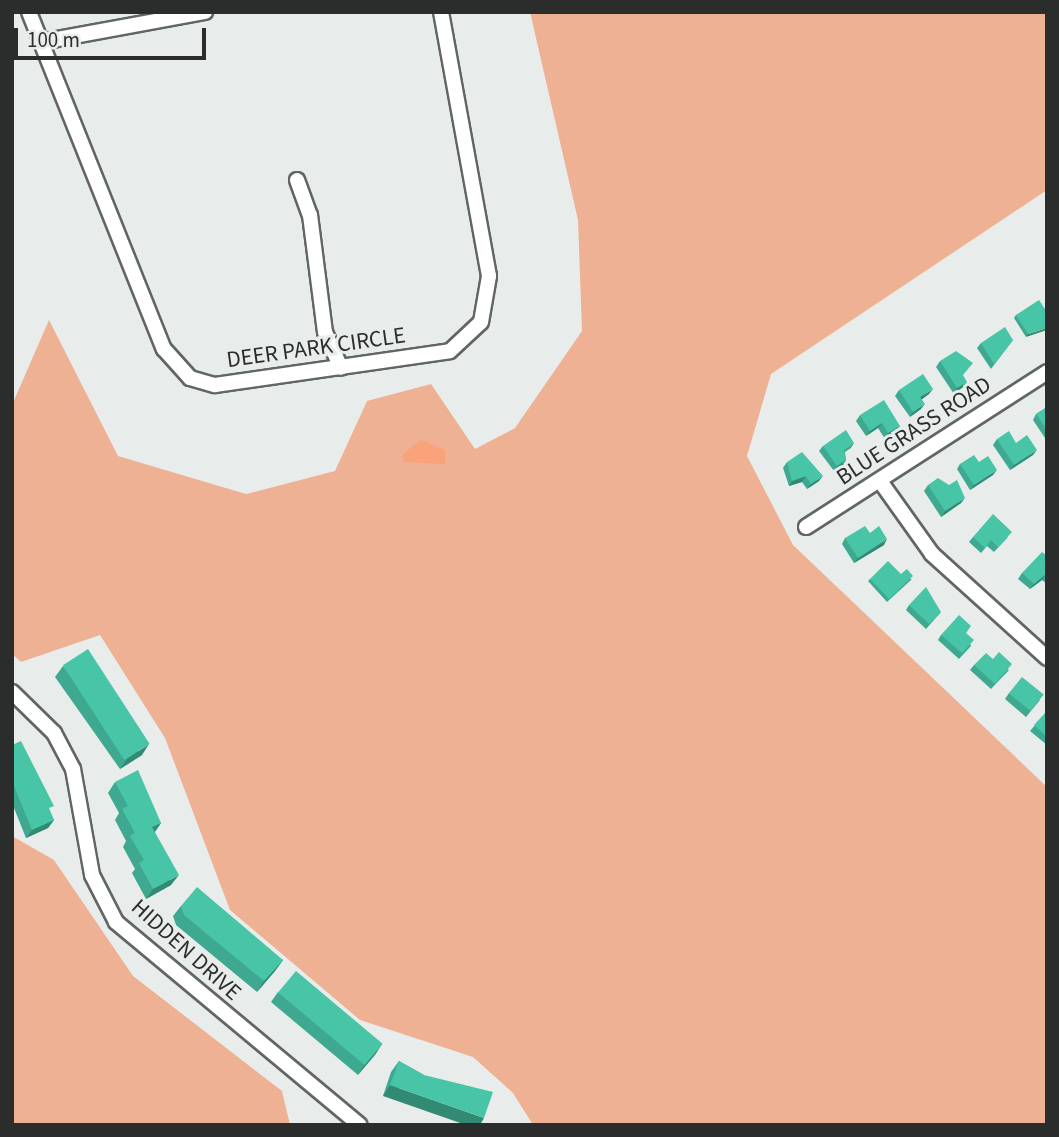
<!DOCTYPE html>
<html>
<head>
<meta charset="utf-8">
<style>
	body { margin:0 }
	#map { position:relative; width:1059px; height:1137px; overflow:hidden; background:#e8edec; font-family:"Source Sans 3",sans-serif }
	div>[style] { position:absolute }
	.green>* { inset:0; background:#eeb194 }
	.water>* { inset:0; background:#faa279 }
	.roads { filter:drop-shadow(2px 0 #616664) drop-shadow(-2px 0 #616664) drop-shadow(0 2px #616664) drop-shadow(0 -2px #616664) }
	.minor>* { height:14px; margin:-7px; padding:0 7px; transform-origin:7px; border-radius:7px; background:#fff }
	.wall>* { inset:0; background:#3ea990 }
	.shaded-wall>* { inset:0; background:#328a75 }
	.building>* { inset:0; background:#48c5a7; transform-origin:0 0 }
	span { translate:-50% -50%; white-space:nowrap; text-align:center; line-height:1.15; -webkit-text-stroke:6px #e8edec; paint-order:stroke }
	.street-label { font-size:23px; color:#2b2d2c }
	.frame { position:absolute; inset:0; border:14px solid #2b2d2c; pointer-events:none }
	.scale { position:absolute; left:14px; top:28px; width:192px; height:32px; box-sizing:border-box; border:4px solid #2b2d2c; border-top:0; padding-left:9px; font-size:21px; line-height:24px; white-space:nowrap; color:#2b2d2c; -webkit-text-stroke:5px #e8edec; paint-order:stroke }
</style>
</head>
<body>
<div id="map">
	<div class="green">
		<i style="clip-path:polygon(530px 12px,1047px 12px,1047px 190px,771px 374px,747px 456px,793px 545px,1047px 787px,1047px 1125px,533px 1125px,513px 1093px,473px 1057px,360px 1020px,230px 910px,165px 738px,100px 635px,21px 662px,12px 654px,12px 405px,49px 320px,118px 456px,246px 494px,335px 471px,367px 401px,431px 384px,475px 449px,515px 428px,582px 331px,578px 220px)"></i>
		<i style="clip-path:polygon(12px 836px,54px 860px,133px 976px,282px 1091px,290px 1125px,12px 1125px)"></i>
	</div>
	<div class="water">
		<i style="clip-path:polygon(421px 440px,445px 450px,445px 464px,403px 462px,403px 454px)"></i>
	</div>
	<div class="roads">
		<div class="minor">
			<i style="left:29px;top:12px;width:363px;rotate:68.2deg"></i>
			<i style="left:164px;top:349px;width:39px;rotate:48deg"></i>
			<i style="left:190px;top:378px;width:26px;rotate:16deg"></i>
			<i style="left:215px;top:385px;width:237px;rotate:-8.2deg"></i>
			<i style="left:450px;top:351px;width:42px;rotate:-43.1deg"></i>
			<i style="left:481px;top:322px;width:47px;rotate:-80.1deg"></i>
			<i style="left:489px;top:276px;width:268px;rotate:-100.3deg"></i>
			<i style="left:41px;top:42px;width:167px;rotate:-10.4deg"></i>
			<i style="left:297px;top:180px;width:37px;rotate:70deg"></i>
			<i style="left:310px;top:215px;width:118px;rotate:82.7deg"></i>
			<i style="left:325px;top:332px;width:39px;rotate:66deg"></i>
			<i style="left:880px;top:481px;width:90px;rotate:54.5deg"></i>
			<i style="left:932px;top:554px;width:155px;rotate:42.1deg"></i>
			<i style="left:806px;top:527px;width:287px;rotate:-32.7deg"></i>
			<i style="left:12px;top:692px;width:59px;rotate:44.3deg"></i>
			<i style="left:54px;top:733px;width:41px;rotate:62.2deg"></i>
			<i style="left:73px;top:769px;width:108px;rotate:79.8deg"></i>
			<i style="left:92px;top:875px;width:53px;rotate:62.9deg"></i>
			<i style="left:116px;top:922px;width:317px;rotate:39.8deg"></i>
		</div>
	</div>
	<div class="wall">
		<i style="clip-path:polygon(1047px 312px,1026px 337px,1014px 318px,1016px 315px)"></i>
		<i style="clip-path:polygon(1013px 340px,991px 369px,977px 348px,981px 343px)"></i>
		<i style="clip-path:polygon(940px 361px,963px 375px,963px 387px,954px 394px,936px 367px)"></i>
		<i style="clip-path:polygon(899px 390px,929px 394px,922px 399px,921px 409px,910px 417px,895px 396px)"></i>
		<i style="clip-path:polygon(1047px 407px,1047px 441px,1033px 420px,1036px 414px)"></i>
		<i style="clip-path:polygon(860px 415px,900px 426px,896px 431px,885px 439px,878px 428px,866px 436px,856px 421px)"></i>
		<i style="clip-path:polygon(997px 439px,1016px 443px,1033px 455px,1010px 470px,993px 445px)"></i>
		<i style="clip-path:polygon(854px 443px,851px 448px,845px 452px,846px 460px,843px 465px,834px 471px,819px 451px,823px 446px)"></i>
		<i style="clip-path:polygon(787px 462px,819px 481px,807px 489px,802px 482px,789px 486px,783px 468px)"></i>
		<i style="clip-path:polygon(979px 462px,993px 475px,970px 490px,957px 469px,960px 464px)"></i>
		<i style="clip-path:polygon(928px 485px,961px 503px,941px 517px,924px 491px)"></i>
		<i style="clip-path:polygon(870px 533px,884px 545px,854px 563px,842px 544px,845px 538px)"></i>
		<i style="clip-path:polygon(973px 537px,1008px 537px,994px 552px,987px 546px,981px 553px,969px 542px)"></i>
		<i style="clip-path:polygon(1047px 556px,1047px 584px,1042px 580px,1030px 589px,1018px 579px,1022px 573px)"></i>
		<i style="clip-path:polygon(870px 579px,912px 579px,887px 602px,868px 581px)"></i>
		<i style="clip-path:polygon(909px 605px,941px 612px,926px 629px,906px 610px)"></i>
		<i style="clip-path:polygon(966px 633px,971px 646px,959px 659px,938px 640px,941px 635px)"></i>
		<i style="clip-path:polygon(993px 659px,1009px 670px,991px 689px,970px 670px,974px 665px)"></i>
		<i style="clip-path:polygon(63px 666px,142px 755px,120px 769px,55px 677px)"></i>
		<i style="clip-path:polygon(1009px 693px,1040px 700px,1026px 717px,1005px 699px)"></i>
		<i style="clip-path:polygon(1047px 711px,1047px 745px,1030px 731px)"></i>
		<i style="clip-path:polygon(12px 745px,54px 820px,48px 828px,26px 838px,12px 803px)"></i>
		<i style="clip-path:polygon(115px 782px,161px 823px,155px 832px,171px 885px,146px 899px,132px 873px,135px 869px,123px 847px,126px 841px,115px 820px,119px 813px,108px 793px)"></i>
		<i style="clip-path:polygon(181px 906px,283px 960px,275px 971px,257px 992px,176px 925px,173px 916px)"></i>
		<i style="clip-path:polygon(278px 992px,382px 1044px,358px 1075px,271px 1002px)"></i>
		<i style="clip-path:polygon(399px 1061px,424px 1075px,383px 1096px,391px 1072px)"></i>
	</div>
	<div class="shaded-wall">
		<i style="clip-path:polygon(1047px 328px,1047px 330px,1026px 337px,1028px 334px)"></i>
		<i style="clip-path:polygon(967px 382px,963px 387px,954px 394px,957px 388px)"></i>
		<i style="clip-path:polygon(933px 389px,929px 394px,917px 403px,920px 397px)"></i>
		<i style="clip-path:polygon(925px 404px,921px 409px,910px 417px,913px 412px)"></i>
		<i style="clip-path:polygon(882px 423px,878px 428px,866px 436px,870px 431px)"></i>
		<i style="clip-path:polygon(900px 426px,896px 431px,885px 439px,888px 433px)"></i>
		<i style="clip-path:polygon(1037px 450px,1033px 455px,1010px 470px,1014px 465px)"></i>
		<i style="clip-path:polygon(846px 460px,843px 465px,834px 471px,837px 466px)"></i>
		<i style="clip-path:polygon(997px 470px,993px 475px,970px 490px,974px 485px)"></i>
		<i style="clip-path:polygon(806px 476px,802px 482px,789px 486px,792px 481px)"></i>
		<i style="clip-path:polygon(823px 476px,819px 481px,807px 489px,811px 484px)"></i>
		<i style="clip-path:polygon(965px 498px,961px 503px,941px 517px,945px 511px)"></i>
		<i style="clip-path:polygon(887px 539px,884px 545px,854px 563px,858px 558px)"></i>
		<i style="clip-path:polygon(1046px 574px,1042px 580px,1030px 589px,1034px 584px)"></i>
		<i style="clip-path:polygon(149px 744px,142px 755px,120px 769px,127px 759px)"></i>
		<i style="clip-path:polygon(54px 820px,48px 828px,26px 838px,32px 830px)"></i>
		<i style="clip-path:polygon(161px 823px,153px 834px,152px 827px)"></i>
		<i style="clip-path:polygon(179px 875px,171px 885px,146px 899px,153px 889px)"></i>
		<i style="clip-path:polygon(283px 960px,275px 971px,257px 992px,264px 981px)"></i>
		<i style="clip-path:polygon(382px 1044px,375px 1055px,358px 1075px,365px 1064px)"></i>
		<i style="clip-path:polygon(390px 1085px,484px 1118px,480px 1125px,466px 1125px,383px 1096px)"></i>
	</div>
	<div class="building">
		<i style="clip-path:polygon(1039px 300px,1047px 312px,1047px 328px,1028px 334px,1016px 315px)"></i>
		<i style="clip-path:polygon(1005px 327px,1013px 340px,994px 364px,981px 343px)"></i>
		<i style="clip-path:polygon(956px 351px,973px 363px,963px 375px,967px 382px,957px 388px,940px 361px)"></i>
		<i style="clip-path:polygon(923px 374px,933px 389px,920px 397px,925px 404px,913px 412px,899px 390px)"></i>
		<i style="clip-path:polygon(884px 400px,900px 426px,888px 433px,882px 423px,870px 431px,860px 415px)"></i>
		<i style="clip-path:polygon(1047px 407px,1047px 430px,1036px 414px)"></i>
		<i style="clip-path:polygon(846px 430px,854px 443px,844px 450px,846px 460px,837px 466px,823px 446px)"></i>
		<i style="clip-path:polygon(1009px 431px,1016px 443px,1027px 435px,1037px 450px,1014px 465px,997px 439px)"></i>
		<i style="clip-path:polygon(802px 452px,823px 476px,811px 484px,806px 476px,792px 481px,787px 462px)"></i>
		<i style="clip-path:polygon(974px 455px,979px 462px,988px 456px,997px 470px,974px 485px,960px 464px)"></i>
		<i style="clip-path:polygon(938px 478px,949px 485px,957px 480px,965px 498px,945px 511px,928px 485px)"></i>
		<i style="clip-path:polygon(993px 514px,1012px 532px,998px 547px,991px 540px,985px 548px,973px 537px)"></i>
		<i style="clip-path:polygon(865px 526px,870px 533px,879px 526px,887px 539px,858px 558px,845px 538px)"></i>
		<i style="clip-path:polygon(1042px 552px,1047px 556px,1047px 575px,1046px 574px,1034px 584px,1022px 573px)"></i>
		<i style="clip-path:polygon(888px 561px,901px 574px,907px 569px,913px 576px,889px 599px,870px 579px)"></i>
		<i style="clip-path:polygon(926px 587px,941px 612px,929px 624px,909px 605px)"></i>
		<i style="clip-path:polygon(959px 615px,971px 626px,966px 633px,974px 640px,962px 653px,941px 635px)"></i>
		<i style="left:88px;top:649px;width:113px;height:30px;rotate:57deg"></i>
		<i style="clip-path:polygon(999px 652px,1012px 664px,995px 684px,974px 665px,986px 653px,993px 659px)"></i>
		<i style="left:1022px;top:677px;width:28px;height:21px;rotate:39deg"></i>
		<i style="clip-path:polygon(1047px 711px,1047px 737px,1034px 725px)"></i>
		<i style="clip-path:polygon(21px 741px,54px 806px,49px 808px,54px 820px,32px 830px,12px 781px,12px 745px)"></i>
		<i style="clip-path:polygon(138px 770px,161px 823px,152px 827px,179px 875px,153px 889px,139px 863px,144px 860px,130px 836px,135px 833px,122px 809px,128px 806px,115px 782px)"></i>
		<i style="clip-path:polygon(197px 887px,283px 960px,264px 981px,184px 915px,181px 906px)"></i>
		<i style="left:296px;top:971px;width:113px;height:28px;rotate:40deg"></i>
		<i style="clip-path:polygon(399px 1061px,424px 1075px,493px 1092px,484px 1118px,390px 1085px)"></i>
	</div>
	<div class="street-label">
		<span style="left:316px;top:348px;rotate:-8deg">DEER PARK CIRCLE</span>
		<span style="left:914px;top:431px;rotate:-33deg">BLUE GRASS ROAD</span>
		<span style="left:186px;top:950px;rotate:42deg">HIDDEN DRIVE</span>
	</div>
	<div class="frame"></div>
	<div class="scale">100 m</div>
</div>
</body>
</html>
